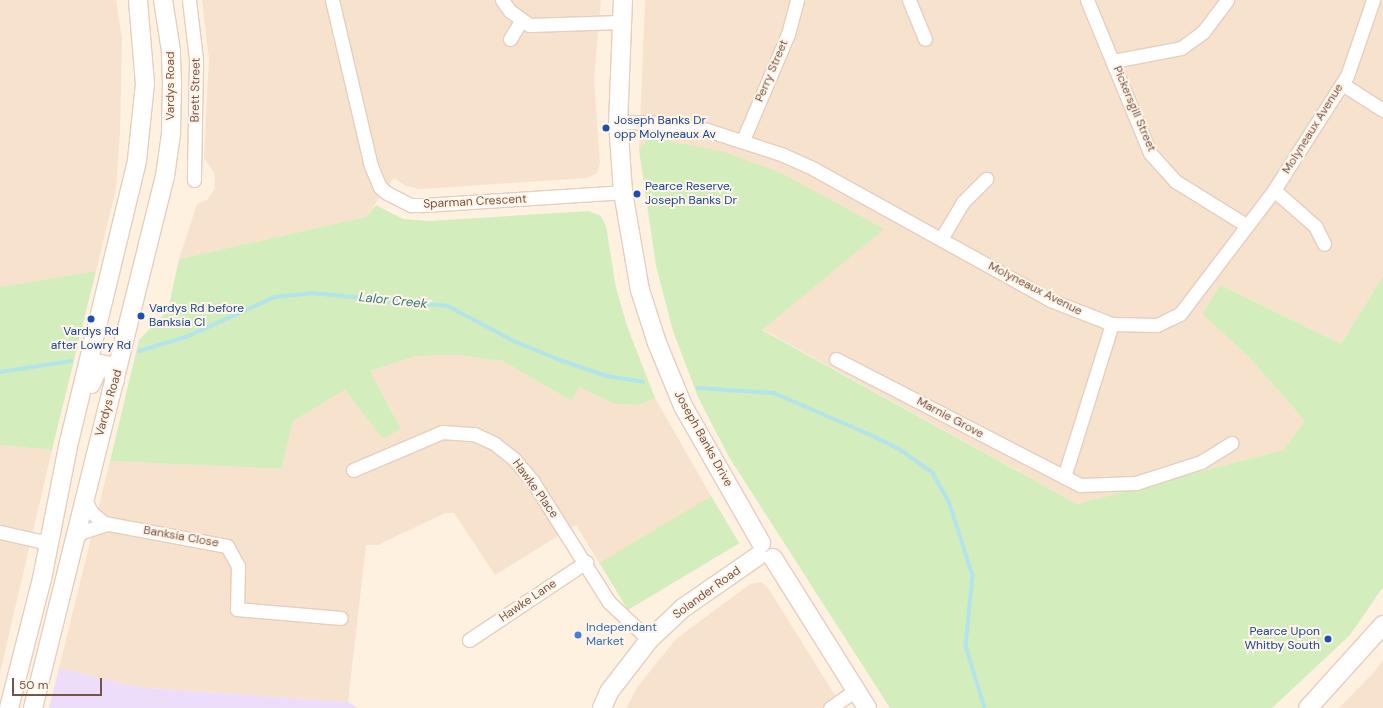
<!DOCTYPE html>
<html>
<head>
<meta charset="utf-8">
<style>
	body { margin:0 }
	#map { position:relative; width:1383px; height:708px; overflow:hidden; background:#fef1e0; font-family:"DM Sans",sans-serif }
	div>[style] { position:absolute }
	.residential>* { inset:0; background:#f7e2ce }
	.education>* { inset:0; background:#eeddfa }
	.green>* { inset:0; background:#d3edbd; transform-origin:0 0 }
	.stream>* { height:3.5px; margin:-1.75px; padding:0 1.75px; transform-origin:1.75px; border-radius:1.75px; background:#b3e4e9 }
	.roads { filter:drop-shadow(1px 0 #e5cebe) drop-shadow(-1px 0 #e5cebe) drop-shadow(0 1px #e5cebe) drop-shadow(0 -1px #e5cebe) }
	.street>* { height:13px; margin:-6.5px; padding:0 6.5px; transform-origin:6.5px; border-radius:6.5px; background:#fff }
	.secondary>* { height:18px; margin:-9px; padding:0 9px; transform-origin:9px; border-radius:9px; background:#fff }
	.dots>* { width:11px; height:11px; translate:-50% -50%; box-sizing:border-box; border:2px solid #fff5e8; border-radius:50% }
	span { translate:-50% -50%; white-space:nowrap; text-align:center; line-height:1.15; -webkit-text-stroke:4px #fff5e8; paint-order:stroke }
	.street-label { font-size:12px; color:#775445 }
	.transit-label { font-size:12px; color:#164399 }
	.left { translate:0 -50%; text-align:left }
	.right { translate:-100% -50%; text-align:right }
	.shop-label { font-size:12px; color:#366cbe }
	.water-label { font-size:13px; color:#37767e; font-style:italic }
	.scale { position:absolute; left:12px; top:678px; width:90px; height:18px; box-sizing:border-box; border:2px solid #775445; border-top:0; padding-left:5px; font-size:12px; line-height:14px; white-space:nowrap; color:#775445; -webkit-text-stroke:3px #fff5e8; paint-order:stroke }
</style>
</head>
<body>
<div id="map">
	<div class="residential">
		<i style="clip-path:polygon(0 0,116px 0,122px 38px,120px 133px,116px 189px,96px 271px,0 287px)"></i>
		<i style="clip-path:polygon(202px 0,601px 0,594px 79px,600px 163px,597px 173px,587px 178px,420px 189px,406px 186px,394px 178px,366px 217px,179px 259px,197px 204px,207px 200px,215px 188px,214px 173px,204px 158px,209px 59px)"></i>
		<i style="clip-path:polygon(645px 0,1383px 0,1383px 276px,1341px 344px,1220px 285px,1202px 314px,1248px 356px,1305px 421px,1283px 450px,1077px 504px,762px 329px,883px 229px,645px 142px,639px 150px)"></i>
		<i style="clip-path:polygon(458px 355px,503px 361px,572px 401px,579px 387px,615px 404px,638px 405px,655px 398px,711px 496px,601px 566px,576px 525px,495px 575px,454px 513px,445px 513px,378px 545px,366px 545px,348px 702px,136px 687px,59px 668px,110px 461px,280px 469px,293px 421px,345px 390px,383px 439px,401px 429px,370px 371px,416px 356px)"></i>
		<i style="clip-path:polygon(0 445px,52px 450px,0 673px)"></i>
		<i style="clip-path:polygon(761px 582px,768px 588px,843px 708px,626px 708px,638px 686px,676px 639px,750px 584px)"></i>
		<i style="clip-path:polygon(1383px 660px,1383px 708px,1339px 708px,1373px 673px)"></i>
	</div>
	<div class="education">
		<i style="clip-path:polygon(59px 668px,136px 687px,348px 702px,358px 708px,49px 708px)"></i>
	</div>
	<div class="green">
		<i style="clip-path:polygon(653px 138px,724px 152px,781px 173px,884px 229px,762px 330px,1077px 504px,1283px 450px,1305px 421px,1248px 356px,1202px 314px,1220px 285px,1341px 344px,1383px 276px,1383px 587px,1350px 635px,1272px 708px,890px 708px,729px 457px,698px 397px,673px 331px,656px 266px,639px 150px,645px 142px)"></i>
		<i style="clip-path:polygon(376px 205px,403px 219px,429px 221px,589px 211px,601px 216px,606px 226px,616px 288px,627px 326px,655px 398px,638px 405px,615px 404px,579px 387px,572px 401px,503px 361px,458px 355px,416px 356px,370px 371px,401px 429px,383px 439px,345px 390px,293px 421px,281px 469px,110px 461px,139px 340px,168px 310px,179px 259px,366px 217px)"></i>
		<i style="clip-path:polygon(96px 271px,52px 450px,0 445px,0 287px)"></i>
		<i style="left:711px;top:496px;width:55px;height:130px;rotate:59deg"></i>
	</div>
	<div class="stream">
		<i style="left:139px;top:351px;width:49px;rotate:-16.6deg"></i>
		<i style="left:186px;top:337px;width:98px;rotate:-24.2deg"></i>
		<i style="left:275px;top:297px;width:36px;rotate:-6deg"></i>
		<i style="left:311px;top:293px;width:138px;rotate:5.4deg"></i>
		<i style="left:448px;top:306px;width:75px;rotate:27.9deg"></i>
		<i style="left:514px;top:341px;width:50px;rotate:22.4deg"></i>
		<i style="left:560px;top:360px;width:50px;rotate:18.8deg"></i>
		<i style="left:607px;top:376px;width:36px;rotate:9deg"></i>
		<i style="left:0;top:372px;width:72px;rotate:-8.8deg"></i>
		<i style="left:698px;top:388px;width:76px;rotate:3.8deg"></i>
		<i style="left:774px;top:393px;width:106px;rotate:23.4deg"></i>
		<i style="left:871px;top:435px;width:30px;rotate:26deg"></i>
		<i style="left:898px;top:448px;width:43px;rotate:35.5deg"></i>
		<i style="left:933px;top:473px;width:35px;rotate:61deg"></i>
		<i style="left:950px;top:504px;width:76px;rotate:72.3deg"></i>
		<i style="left:973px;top:576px;width:70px;rotate:95.7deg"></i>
		<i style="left:966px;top:646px;width:65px;rotate:73deg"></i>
	</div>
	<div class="roads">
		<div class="street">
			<i style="left:189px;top:0;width:60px;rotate:83.3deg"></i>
			<i style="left:196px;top:60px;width:120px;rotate:91deg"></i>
			<i style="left:332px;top:0;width:171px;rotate:76.8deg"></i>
			<i style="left:371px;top:166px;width:23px;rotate:67deg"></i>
			<i style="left:380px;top:187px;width:9px;rotate:41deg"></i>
			<i style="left:387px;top:193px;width:27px;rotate:27deg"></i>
			<i style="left:411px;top:205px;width:12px"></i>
			<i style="left:423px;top:205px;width:200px;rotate:-3.7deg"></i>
			<i style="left:502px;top:0;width:14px;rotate:54deg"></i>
			<i style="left:510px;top:11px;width:24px;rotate:36deg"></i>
			<i style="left:529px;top:25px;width:92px;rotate:-1.9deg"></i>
			<i style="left:909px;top:0;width:42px;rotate:67.7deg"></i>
			<i style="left:1087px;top:0;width:165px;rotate:67.6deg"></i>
			<i style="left:1150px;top:153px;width:38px;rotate:48deg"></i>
			<i style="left:1175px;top:181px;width:84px;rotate:31.8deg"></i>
			<i style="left:510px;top:39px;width:21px;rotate:-59deg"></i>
			<i style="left:1113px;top:61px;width:69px;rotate:-10.8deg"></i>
			<i style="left:1181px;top:48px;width:27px;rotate:-36deg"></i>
			<i style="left:1203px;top:32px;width:40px;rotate:-53deg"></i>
			<i style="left:1342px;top:84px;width:49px;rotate:32.4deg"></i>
			<i style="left:618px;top:122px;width:46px;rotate:1.2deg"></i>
			<i style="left:664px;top:123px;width:44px;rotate:9.2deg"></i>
			<i style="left:707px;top:130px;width:78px;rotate:18deg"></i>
			<i style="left:781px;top:154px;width:36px;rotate:24deg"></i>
			<i style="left:814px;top:169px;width:270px;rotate:29deg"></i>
			<i style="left:1050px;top:300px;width:66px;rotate:21.2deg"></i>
			<i style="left:1112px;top:324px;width:45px;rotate:1.3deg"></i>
			<i style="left:1157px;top:325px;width:25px;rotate:-26deg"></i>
			<i style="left:1180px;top:314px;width:156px;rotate:-52.8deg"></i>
			<i style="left:1274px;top:190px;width:135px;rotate:-57.4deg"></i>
			<i style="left:1347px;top:76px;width:80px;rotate:-71.1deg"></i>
			<i style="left:743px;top:140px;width:115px;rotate:-67deg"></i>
			<i style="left:788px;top:34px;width:35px;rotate:-75deg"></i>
			<i style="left:1274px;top:190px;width:55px;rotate:41.3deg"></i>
			<i style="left:1315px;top:226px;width:20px;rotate:63deg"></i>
			<i style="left:941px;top:239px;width:43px;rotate:-59.3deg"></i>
			<i style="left:963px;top:202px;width:33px;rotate:-45deg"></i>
			<i style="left:836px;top:359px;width:275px;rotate:27.3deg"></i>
			<i style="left:1080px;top:485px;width:56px;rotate:-2deg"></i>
			<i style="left:1136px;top:483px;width:68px;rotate:-17.9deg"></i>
			<i style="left:1201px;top:462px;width:36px;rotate:-32deg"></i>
			<i style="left:353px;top:470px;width:97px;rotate:-23.1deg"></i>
			<i style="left:442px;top:432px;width:32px;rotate:4deg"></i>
			<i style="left:474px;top:434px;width:23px;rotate:25deg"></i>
			<i style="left:495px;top:444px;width:24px;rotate:38deg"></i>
			<i style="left:514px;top:459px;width:30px;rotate:50deg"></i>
			<i style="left:533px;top:482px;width:142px;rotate:57.7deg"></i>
			<i style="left:609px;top:602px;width:55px;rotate:43.5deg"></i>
			<i style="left:1064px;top:477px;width:160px;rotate:-72.6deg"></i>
			<i style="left:83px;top:497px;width:18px;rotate:61deg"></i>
			<i style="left:92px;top:513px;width:16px;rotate:40deg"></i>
			<i style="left:104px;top:523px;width:125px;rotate:10.6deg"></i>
			<i style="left:227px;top:546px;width:23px;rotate:61deg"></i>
			<i style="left:238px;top:566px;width:43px;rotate:91.3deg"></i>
			<i style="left:237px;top:609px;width:104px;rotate:4.9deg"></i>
			<i style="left:0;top:532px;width:49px;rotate:12.9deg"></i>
			<i style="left:74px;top:539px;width:11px;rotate:-41deg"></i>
			<i style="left:82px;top:532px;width:26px;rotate:-18deg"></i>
			<i style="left:469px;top:640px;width:141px;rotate:-33.7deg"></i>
			<i style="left:830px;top:708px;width:32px;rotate:-35deg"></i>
		</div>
		<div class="secondary">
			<i style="left:623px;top:0;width:122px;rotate:92.3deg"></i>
			<i style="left:618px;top:122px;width:70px;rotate:85.9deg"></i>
			<i style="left:623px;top:192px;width:99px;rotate:80.2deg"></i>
			<i style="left:640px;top:290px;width:56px;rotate:72.2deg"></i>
			<i style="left:657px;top:343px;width:68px;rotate:67.6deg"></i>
			<i style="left:683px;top:406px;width:158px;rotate:60.3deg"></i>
			<i style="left:91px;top:384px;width:22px;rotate:-66deg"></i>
			<i style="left:100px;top:364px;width:10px;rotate:11deg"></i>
			<i style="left:110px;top:366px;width:15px;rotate:70deg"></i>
			<i style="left:773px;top:558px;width:177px;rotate:57.9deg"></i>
			<i style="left:9px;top:708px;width:133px;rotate:-75.7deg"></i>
			<i style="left:42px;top:579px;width:140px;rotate:-78.9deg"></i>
			<i style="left:69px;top:442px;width:290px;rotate:-76.4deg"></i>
			<i style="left:137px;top:160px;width:76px;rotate:-84deg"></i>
			<i style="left:145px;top:84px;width:84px;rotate:-94.8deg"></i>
			<i style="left:33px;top:708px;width:548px;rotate:-76.07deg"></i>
			<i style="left:165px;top:176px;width:42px;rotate:-81.9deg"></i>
			<i style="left:171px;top:134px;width:50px;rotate:-88.9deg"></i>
			<i style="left:172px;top:84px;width:33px;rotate:-92deg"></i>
			<i style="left:171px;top:51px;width:52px;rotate:-98.9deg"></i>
			<i style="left:602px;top:708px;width:17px;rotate:-66deg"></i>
			<i style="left:609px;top:692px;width:66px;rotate:-52.4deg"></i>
			<i style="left:649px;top:640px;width:47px;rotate:-43.3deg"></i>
			<i style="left:683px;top:608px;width:91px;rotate:-34.7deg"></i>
			<i style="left:1308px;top:708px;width:112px;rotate:-47.9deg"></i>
		</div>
	</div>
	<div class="dots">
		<i style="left:606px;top:128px;background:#1a4fb4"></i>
		<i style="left:637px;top:194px;background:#1a4fb4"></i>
		<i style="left:141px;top:316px;background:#1a4fb4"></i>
		<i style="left:91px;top:319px;background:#1a4fb4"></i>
		<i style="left:578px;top:635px;background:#3f7fe0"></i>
		<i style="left:1328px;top:639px;background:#1a4fb4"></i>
	</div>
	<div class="street-label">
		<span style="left:772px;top:71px;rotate:-67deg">Perry Street</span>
		<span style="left:171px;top:86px;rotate:-90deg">Vardys Road</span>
		<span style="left:196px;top:90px;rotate:-89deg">Brett Street</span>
		<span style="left:1134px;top:109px;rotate:67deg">Pickersgill Street</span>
		<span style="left:1313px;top:129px;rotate:-58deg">Molyneaux Avenue</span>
		<span style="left:475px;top:202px;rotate:-3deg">Sparman Crescent</span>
		<span style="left:1035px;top:289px;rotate:27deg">Molyneaux Avenue</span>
		<span style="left:109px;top:403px;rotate:-74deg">Vardys Road</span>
		<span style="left:950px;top:418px;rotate:28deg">Marnie Grove</span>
		<span style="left:703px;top:439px;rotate:61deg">Joseph Banks Drive</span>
		<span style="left:535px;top:489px;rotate:54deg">Hawke Place</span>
		<span style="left:181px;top:537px;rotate:10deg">Banksia Close</span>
		<span style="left:707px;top:593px;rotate:-36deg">Solander Road</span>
		<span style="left:528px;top:601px;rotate:-34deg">Hawke Lane</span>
	</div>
	<div class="transit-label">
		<span class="left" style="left:614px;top:128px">Joseph Banks Dr<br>opp Molyneaux Av</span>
		<span class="left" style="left:645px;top:194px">Pearce Reserve,<br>Joseph Banks Dr</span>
		<span class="left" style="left:149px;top:316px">Vardys Rd before<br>Banksia Cl</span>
		<span style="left:91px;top:339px">Vardys Rd<br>after Lowry Rd</span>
		<span class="right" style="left:1320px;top:639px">Pearce Upon<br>Whitby South</span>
	</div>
	<div class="shop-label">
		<span class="left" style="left:586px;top:635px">Independant<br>Market</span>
	</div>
	<div class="water-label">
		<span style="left:393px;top:301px;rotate:6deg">Lalor Creek</span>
	</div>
	<div class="scale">50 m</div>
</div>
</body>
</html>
